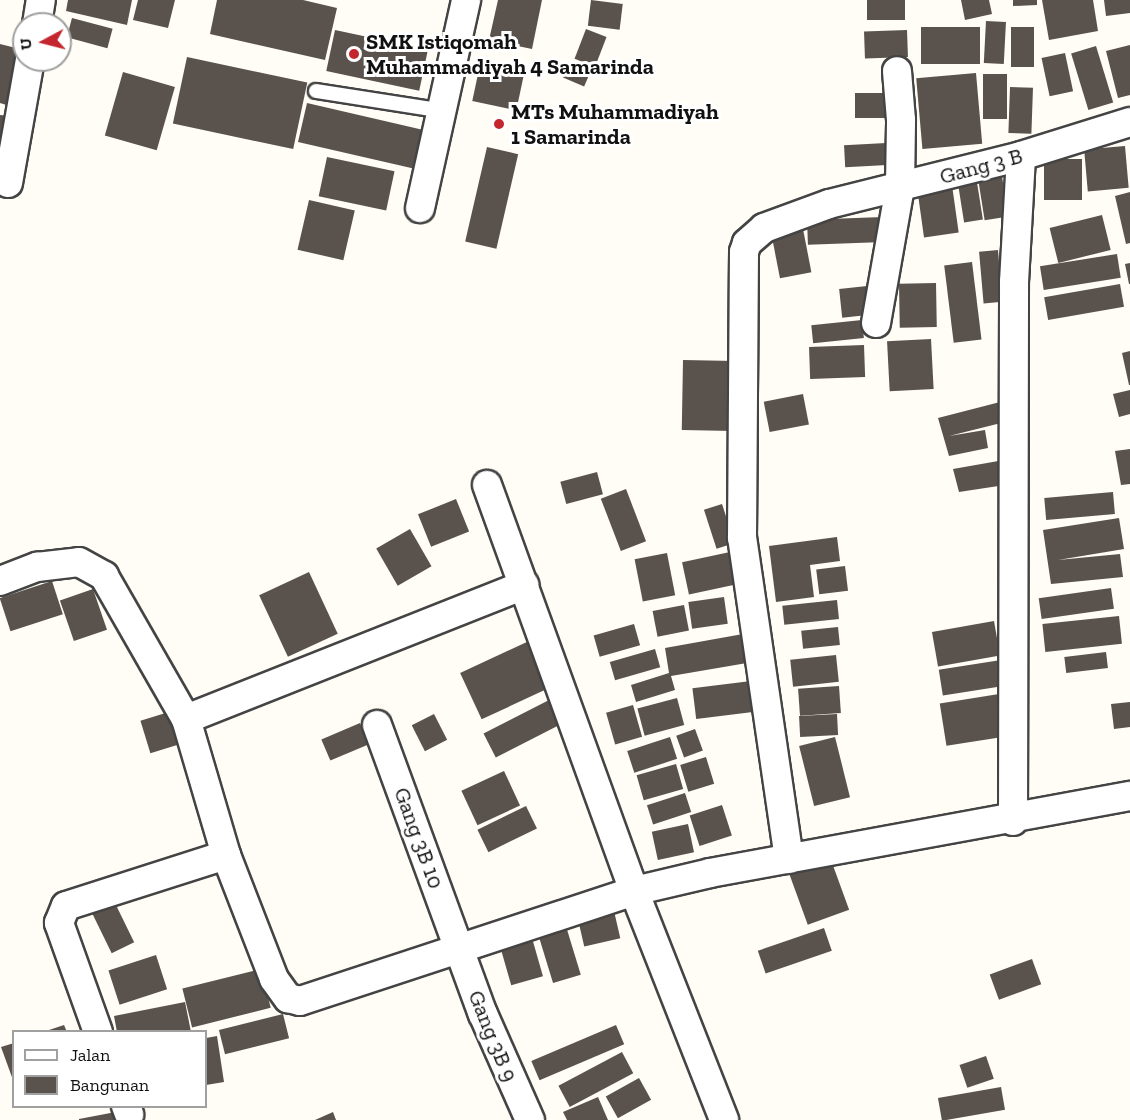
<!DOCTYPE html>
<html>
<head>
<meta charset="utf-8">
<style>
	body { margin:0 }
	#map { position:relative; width:1130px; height:1120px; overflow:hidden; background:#fffdf5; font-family:"Zilla Slab",serif }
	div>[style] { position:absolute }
	.building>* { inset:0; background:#5a524d; transform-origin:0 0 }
	.roads { filter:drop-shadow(2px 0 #444) drop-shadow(-2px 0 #444) drop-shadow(0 2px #444) drop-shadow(0 -2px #444) }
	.service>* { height:14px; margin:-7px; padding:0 7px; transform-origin:7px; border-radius:7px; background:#fff }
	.minor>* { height:28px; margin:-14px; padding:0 14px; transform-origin:14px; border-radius:14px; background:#fff }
	.dots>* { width:16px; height:16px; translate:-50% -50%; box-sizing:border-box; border:3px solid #fff; border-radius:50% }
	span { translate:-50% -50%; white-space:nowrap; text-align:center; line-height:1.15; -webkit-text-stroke:6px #fff; paint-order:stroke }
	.poi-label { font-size:22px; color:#111; font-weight:700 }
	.left { translate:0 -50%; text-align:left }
	.street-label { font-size:22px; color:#111 }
	.legend { position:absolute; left:12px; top:1030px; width:195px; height:78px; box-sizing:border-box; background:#fff; border:2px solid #a0a0a0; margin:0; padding:8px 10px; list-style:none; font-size:18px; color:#111 }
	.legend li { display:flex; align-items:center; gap:12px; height:30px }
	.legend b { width:30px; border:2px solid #a0a0a0 }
	.north { position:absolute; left:12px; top:12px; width:60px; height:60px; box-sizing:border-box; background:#fff; border:2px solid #a0a0a0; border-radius:50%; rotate:263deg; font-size:16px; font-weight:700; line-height:24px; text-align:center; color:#111 }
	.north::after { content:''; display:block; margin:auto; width:21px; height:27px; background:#c4262e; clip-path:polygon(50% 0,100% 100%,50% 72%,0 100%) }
</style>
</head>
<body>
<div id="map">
	<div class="building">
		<i style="clip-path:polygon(68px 0,132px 0,127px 25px,66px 11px)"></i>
		<i style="clip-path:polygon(138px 0,175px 0,168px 28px,133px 20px)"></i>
		<i style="clip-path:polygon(217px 0,303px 0,337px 8px,325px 60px,210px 34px)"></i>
		<i style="clip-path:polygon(498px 0,542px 0,532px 49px,489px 40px)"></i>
		<i style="left:591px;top:0;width:32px;height:26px;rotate:7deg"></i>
		<i style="left:867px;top:0;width:38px;height:20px"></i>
		<i style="clip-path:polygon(961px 0,989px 0,992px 14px,965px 20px)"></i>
		<i style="clip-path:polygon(1013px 0,1037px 0,1037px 5px,1013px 6px)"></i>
		<i style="clip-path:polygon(1042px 0,1093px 0,1098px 31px,1049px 40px)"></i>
		<i style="clip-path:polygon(1104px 0,1130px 0,1130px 13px,1106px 16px)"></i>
		<i style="left:72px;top:18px;width:42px;height:20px;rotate:15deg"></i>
		<i style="left:986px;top:21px;width:20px;height:42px;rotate:3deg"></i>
		<i style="left:980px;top:27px;width:37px;height:59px;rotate:90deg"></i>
		<i style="left:1011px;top:27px;width:23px;height:40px"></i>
		<i style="left:586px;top:29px;width:22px;height:32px;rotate:21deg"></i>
		<i style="left:335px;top:30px;width:95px;height:42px;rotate:12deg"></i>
		<i style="left:907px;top:30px;width:27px;height:43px;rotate:88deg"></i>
		<i style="clip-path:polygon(0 44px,24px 50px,16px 108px,0 103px)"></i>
		<i style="clip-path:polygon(1130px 45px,1130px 95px,1118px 98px,1106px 51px)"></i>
		<i style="left:1096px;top:46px;width:59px;height:26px;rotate:73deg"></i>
		<i style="left:1065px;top:53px;width:39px;height:24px;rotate:78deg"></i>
		<i style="left:187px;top:57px;width:123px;height:68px;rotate:12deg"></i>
		<i style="left:481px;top:60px;width:45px;height:42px;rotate:12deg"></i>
		<i style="left:570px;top:61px;width:23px;height:18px;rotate:23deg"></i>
		<i style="left:123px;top:72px;width:54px;height:66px;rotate:16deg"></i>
		<i style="left:976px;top:73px;width:71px;height:60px;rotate:85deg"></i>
		<i style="left:983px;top:74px;width:24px;height:45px"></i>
		<i style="left:1010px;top:87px;width:23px;height:46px;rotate:2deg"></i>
		<i style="left:855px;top:93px;width:37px;height:25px"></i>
		<i style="left:307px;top:103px;width:124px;height:40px;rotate:13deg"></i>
		<i style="clip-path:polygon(0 115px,10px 116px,0 164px)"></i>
		<i style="left:886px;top:143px;width:22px;height:42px;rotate:87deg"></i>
		<i style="left:1125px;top:146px;width:42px;height:41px;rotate:85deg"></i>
		<i style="left:487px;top:147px;width:32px;height:97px;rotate:13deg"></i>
		<i style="left:327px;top:157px;width:69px;height:40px;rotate:12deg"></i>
		<i style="left:1044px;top:159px;width:38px;height:41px"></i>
		<i style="left:1001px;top:170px;width:47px;height:24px;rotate:81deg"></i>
		<i style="left:976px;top:176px;width:44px;height:19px;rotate:81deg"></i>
		<i style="left:952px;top:185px;width:48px;height:35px;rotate:82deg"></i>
		<i style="clip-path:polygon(1130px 192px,1130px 243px,1126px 244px,1115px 196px)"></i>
		<i style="left:309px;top:200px;width:47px;height:51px;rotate:13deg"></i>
		<i style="left:1102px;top:215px;width:36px;height:54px;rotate:76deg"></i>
		<i style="left:883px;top:217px;width:25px;height:76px;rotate:88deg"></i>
		<i style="left:803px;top:229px;width:44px;height:32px;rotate:79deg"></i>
		<i style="left:998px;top:250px;width:52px;height:19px;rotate:85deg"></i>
		<i style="left:1117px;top:254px;width:24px;height:78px;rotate:81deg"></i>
		<i style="left:972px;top:262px;width:78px;height:28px;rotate:83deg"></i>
		<i style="clip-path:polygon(1130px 263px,1130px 284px,1129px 284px,1125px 264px)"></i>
		<i style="left:936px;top:283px;width:44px;height:37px;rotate:89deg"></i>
		<i style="left:1120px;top:284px;width:23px;height:77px;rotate:80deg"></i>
		<i style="left:867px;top:286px;width:29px;height:28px;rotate:84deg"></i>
		<i style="left:862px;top:320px;width:18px;height:51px;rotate:84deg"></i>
		<i style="left:931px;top:339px;width:50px;height:44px;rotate:87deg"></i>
		<i style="left:864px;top:345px;width:32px;height:55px;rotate:88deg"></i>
		<i style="clip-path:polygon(1130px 351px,1130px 385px,1129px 385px,1122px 353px)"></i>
		<i style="left:683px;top:360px;width:52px;height:70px;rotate:1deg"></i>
		<i style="clip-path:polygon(1130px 390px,1130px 414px,1119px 417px,1113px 394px)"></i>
		<i style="left:803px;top:394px;width:31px;height:40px;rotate:79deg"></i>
		<i style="clip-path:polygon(1004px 401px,1009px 421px,949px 436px,985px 430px,988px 448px,949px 456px,938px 418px)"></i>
		<i style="clip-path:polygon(1130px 449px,1130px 484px,1121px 485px,1115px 451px)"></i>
		<i style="clip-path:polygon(1004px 460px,1005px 485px,959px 492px,953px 469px)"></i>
		<i style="left:597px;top:472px;width:23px;height:38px;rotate:75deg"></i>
		<i style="left:626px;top:489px;width:56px;height:27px;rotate:69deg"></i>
		<i style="left:1113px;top:492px;width:22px;height:69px;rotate:85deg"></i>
		<i style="left:456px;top:499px;width:35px;height:41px;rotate:68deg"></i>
		<i style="left:722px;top:504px;width:41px;height:19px;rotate:72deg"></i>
		<i style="clip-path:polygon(1119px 518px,1124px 549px,1058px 560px,1120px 554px,1123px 577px,1051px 584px,1043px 530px)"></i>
		<i style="left:410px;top:529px;width:43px;height:39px;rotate:60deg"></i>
		<i style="clip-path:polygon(837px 537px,840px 561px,810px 565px,814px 597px,776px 602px,769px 546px)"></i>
		<i style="left:730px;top:552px;width:33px;height:49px;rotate:78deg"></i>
		<i style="left:667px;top:553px;width:43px;height:33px;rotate:79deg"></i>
		<i style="left:845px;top:566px;width:25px;height:29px;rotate:83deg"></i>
		<i style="left:309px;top:572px;width:68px;height:55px;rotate:65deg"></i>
		<i style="left:52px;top:581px;width:35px;height:55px;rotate:72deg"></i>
		<i style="left:1111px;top:588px;width:21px;height:73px;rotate:82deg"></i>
		<i style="left:93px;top:589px;width:43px;height:35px;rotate:71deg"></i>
		<i style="left:724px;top:597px;width:27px;height:36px;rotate:82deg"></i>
		<i style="left:837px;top:600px;width:19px;height:55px;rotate:84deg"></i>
		<i style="left:684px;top:605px;width:26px;height:32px;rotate:79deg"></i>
		<i style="left:1119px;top:616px;width:28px;height:77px;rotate:84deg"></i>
		<i style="left:994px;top:621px;width:35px;height:63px;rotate:80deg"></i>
		<i style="left:634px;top:624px;width:22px;height:42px;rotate:74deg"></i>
		<i style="left:838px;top:627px;width:18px;height:37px;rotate:84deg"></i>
		<i style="clip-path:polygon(743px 634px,747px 663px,671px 676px,675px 690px,636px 702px,631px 685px,669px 673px,665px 648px)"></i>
		<i style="left:529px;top:641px;width:51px;height:76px;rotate:65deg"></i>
		<i style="left:655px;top:649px;width:19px;height:47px;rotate:74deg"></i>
		<i style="left:1106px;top:652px;width:16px;height:42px;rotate:83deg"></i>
		<i style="left:836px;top:655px;width:27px;height:46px;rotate:84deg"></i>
		<i style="left:1001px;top:660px;width:26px;height:63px;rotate:81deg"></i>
		<i style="left:751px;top:681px;width:31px;height:59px;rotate:83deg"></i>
		<i style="left:839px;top:686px;width:27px;height:41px;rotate:86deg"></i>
		<i style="left:999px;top:694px;width:43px;height:60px;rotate:81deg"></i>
		<i style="left:553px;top:698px;width:27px;height:78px;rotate:63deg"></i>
		<i style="left:677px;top:698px;width:28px;height:41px;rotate:75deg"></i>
		<i style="clip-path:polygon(1130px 702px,1130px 727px,1114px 729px,1111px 704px)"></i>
		<i style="left:633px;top:705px;width:33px;height:28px;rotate:74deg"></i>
		<i style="left:172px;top:711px;width:34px;height:33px;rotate:73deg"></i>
		<i style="left:434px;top:714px;width:29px;height:25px;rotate:63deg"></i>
		<i style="left:837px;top:714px;width:21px;height:38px;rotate:87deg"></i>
		<i style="left:360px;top:723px;width:23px;height:42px;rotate:67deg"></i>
		<i style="left:695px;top:729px;width:23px;height:20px;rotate:70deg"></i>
		<i style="left:670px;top:737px;width:23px;height:45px;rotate:72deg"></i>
		<i style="left:835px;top:737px;width:62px;height:37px;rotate:76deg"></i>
		<i style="left:706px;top:757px;width:28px;height:27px;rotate:73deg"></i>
		<i style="left:676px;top:764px;width:26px;height:41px;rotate:74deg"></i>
		<i style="left:504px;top:771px;width:38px;height:47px;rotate:65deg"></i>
		<i style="left:685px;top:793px;width:20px;height:40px;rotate:72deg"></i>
		<i style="left:722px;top:805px;width:32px;height:34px;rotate:72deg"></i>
		<i style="left:526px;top:806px;width:25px;height:54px;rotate:64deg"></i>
		<i style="left:688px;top:824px;width:29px;height:37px;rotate:78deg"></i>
		<i style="left:831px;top:860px;width:53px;height:44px;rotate:70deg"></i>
		<i style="left:114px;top:901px;width:46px;height:25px;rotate:64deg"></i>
		<i style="left:614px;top:911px;width:28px;height:37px;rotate:77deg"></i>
		<i style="left:565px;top:923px;width:54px;height:29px;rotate:73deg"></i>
		<i style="left:824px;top:928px;width:24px;height:70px;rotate:71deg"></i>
		<i style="left:530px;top:931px;width:47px;height:33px;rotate:74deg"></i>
		<i style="left:156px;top:955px;width:36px;height:50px;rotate:72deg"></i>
		<i style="left:1032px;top:959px;width:27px;height:45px;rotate:70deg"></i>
		<i style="left:261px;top:969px;width:40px;height:81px;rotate:76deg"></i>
		<i style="clip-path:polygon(185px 1002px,191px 1032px,117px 1032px,114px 1016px)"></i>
		<i style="left:283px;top:1014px;width:25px;height:66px;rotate:76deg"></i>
		<i style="clip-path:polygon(64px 1025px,67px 1032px,46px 1032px,46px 1031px)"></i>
		<i style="left:616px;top:1025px;width:21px;height:92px;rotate:67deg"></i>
		<i style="clip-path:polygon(217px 1036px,224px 1082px,206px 1085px,206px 1038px)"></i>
		<i style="clip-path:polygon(14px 1043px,14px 1080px,13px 1080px,1px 1047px)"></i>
		<i style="left:622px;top:1052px;width:24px;height:72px;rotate:62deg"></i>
		<i style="left:986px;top:1056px;width:24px;height:28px;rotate:71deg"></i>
		<i style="left:639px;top:1078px;width:25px;height:38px;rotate:61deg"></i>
		<i style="left:1001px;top:1087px;width:23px;height:64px;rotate:80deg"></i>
		<i style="clip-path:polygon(598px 1097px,608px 1120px,567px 1120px,563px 1112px)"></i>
		<i style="clip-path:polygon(121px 1111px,123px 1120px,79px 1120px,79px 1119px)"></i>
		<i style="clip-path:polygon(333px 1112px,336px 1120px,315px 1120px)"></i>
	</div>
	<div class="roads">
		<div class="service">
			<i style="left:316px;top:91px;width:129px;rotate:8.9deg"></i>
		</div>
		<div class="minor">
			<i style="left:37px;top:24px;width:24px;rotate:-81deg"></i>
			<i style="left:8px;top:183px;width:125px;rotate:-79.9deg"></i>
			<i style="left:420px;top:208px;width:213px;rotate:-77.5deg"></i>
			<i style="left:876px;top:323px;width:138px;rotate:-80deg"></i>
			<i style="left:900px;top:187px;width:67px;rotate:-89.1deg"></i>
			<i style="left:901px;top:120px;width:49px;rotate:-94.7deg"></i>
			<i style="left:487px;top:485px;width:432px;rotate:70.1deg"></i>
			<i style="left:634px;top:891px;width:246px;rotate:68.5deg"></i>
			<i style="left:0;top:581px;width:40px;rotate:-21deg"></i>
			<i style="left:37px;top:567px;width:42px;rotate:-6.8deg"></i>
			<i style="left:79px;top:562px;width:29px;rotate:29deg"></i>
			<i style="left:104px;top:576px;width:165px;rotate:60.2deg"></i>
			<i style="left:186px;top:719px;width:142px;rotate:73.6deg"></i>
			<i style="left:186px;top:719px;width:364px;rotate:-21.6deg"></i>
			<i style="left:377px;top:725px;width:308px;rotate:69.9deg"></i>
			<i style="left:483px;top:1014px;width:116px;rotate:66.1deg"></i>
			<i style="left:1013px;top:821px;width:539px;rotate:-89.89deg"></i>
			<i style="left:1014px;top:282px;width:126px;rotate:-86.8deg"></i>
			<i style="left:789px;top:859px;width:324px;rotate:-98.3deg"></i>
			<i style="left:742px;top:538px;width:286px;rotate:-89.6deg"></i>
			<i style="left:744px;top:252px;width:9px;rotate:-72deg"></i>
			<i style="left:747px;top:243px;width:23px;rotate:-41deg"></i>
			<i style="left:764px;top:228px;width:69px;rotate:-20.3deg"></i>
			<i style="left:829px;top:204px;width:198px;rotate:-14deg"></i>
			<i style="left:1021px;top:156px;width:114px;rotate:-17.3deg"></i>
			<i style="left:98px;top:1032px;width:116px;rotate:-109.7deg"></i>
			<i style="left:59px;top:923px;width:18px;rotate:-68deg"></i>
			<i style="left:66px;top:906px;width:168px;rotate:-17.7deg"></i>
			<i style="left:226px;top:855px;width:133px;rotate:68.8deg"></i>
			<i style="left:274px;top:979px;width:24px;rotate:54deg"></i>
			<i style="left:288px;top:998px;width:12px;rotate:14deg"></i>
			<i style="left:300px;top:1001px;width:352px;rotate:-18.2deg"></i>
			<i style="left:634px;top:891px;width:78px;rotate:-13.3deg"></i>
			<i style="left:710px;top:873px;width:427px;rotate:-10.4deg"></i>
			<i style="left:126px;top:1106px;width:9px;rotate:69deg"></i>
		</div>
	</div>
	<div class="dots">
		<i style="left:354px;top:54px;background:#c4262e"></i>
		<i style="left:499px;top:124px;background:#c4262e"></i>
	</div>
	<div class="poi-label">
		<span class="left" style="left:366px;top:54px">SMK Istiqomah<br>Muhammadiyah 4 Samarinda</span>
		<span class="left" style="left:511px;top:124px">MTs Muhammadiyah<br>1 Samarinda</span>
	</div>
	<div class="street-label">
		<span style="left:981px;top:166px;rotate:-15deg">Gang 3 B</span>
		<span style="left:419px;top:838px;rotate:70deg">Gang 3B 10</span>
		<span style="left:493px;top:1036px;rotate:68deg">Gang 3B 9</span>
	</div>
	<ul class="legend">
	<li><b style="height:8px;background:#fff"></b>Jalan</li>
	<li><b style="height:16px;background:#5a524d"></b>Bangunan</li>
	</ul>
	<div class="north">U</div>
</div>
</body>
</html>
